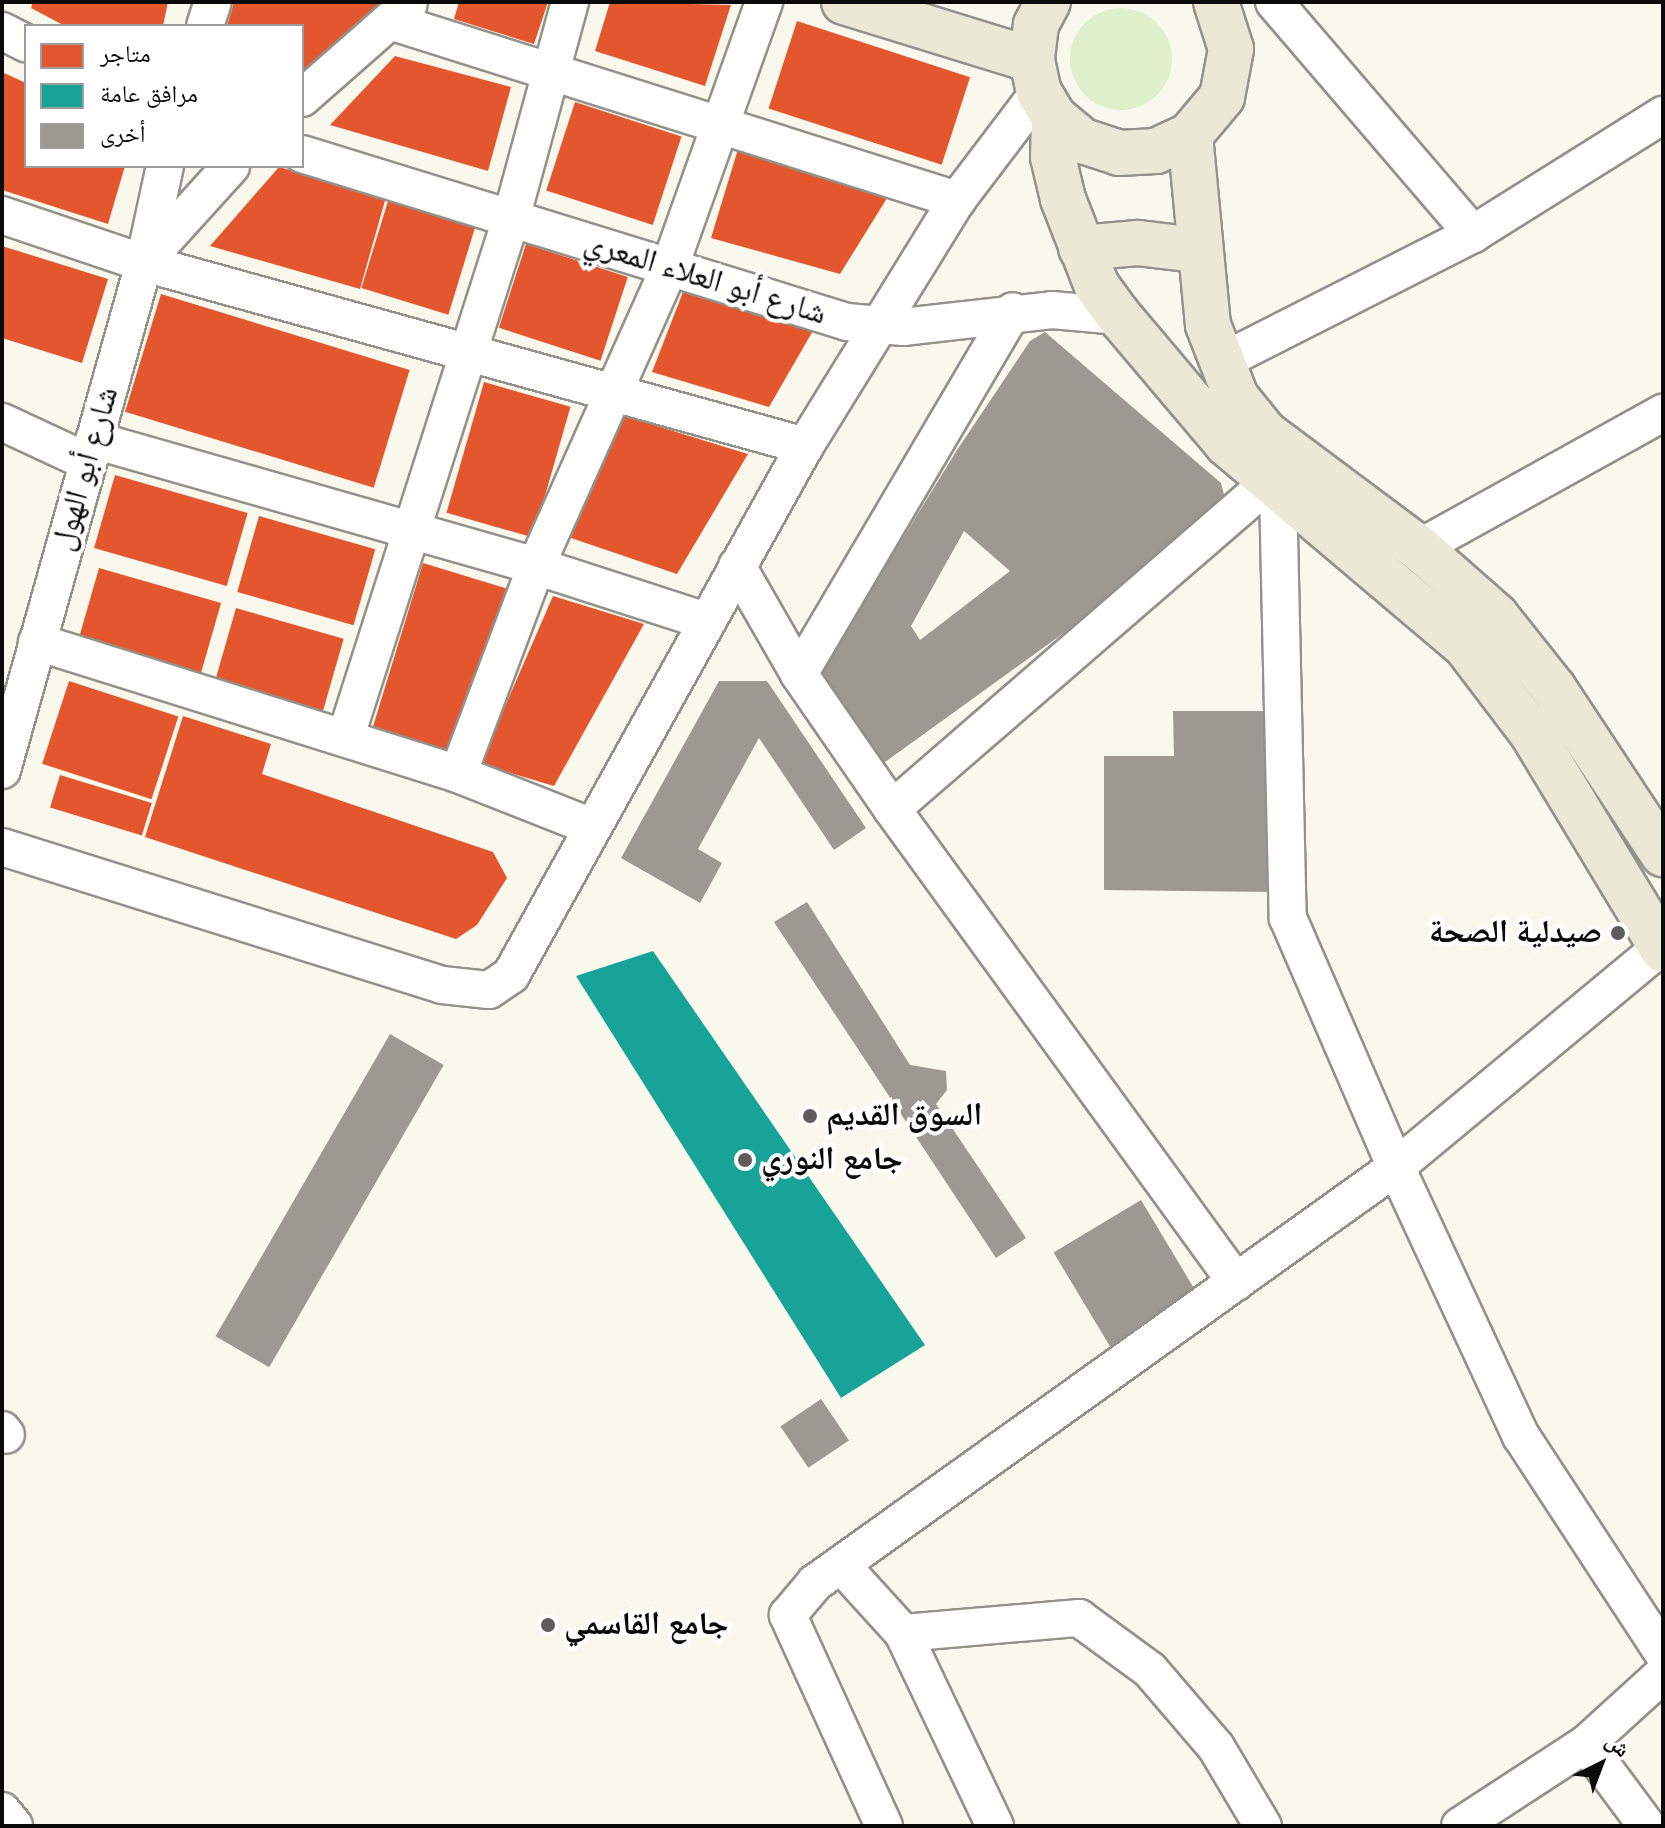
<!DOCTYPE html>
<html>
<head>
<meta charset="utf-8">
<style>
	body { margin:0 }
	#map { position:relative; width:1665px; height:1828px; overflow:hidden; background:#f9f8ed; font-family:Spectral,"Noto Naskh Arabic",serif }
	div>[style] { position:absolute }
	.green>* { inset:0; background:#e0f0cc }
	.round { border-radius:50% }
	.shops>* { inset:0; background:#e4572e; transform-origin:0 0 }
	.public>* { inset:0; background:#17a398 }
	.building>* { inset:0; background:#9c9993; transform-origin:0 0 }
	.roads { filter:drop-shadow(2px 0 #92918c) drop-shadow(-2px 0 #92918c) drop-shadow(0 2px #92918c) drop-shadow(0 -2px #92918c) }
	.minor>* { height:36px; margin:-18px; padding:0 18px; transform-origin:18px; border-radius:18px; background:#fefefc }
	.major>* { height:44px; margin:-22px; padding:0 22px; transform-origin:22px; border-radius:22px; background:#ebe8d6 }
	.dots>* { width:22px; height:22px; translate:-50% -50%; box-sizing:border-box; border:4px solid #fff; border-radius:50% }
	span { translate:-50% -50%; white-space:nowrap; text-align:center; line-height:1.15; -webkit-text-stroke:8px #fff; paint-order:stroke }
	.street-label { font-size:32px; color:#0a0a0a }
	.poi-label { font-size:32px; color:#0a0a0a; font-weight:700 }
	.right { translate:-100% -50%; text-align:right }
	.left { translate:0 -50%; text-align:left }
	.frame { position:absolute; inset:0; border:4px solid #0a0a0a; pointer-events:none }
	.legend { position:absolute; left:24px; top:24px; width:280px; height:144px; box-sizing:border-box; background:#fff; border:2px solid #9d9d9d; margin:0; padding:10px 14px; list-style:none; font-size:24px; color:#0a0a0a }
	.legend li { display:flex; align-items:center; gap:16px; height:40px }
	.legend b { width:40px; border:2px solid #9d9d9d }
	.north { position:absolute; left:1561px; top:1724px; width:80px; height:80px; -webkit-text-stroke:6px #fff; paint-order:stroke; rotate:42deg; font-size:22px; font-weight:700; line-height:32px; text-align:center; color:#0a0a0a }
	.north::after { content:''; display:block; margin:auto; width:28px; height:36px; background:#0a0a0a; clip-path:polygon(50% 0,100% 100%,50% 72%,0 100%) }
</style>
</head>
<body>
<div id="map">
	<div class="green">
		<i class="round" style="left:1070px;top:8px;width:102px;height:102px"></i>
	</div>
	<div class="shops">
		<i style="clip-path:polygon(33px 2px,168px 2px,163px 26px,65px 26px,31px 8px)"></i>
		<i style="clip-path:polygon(234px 2px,386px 2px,302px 80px,302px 26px,227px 26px)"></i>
		<i style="clip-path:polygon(459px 2px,548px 2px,534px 44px,454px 19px)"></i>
		<i style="clip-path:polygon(610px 2px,731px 5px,705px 86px,595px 51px)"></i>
		<i style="left:797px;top:21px;width:182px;height:92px;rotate:18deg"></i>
		<i style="clip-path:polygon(395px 56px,511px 87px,488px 171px,330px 125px)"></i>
		<i style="clip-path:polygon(2px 72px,26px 83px,26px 166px,125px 166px,108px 224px,2px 190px)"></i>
		<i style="left:575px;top:102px;width:112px;height:93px;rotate:18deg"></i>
		<i style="clip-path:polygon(738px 149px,889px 195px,840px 274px,711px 238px)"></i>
		<i style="clip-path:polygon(279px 167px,386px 197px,360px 289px,210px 246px)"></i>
		<i style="left:388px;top:201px;width:91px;height:91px;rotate:17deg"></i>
		<i style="left:526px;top:244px;width:107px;height:88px;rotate:18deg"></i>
		<i style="clip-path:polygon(2px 246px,108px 279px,82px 363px,2px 338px)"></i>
		<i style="clip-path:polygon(683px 292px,814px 329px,769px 407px,652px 372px)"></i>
		<i style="left:161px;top:294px;width:260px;height:123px;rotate:17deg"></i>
		<i style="left:484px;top:382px;width:90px;height:136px;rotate:16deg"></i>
		<i style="clip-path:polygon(621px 415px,748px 454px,677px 574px,568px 537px)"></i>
		<i style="left:115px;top:475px;width:138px;height:76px;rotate:16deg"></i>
		<i style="left:259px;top:516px;width:121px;height:79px;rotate:16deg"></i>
		<i style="left:423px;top:563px;width:90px;height:173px;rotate:17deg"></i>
		<i style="left:99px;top:568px;width:127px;height:77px;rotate:16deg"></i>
		<i style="clip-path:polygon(553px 596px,644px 624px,554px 786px,480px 764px)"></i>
		<i style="left:236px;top:608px;width:112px;height:76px;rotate:16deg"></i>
		<i style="left:69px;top:681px;width:115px;height:87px;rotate:18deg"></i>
		<i style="clip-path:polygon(183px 716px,271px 744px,262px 774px,493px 852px,507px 878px,477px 925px,456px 939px,145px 837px)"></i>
		<i style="left:60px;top:775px;width:96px;height:34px;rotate:17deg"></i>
	</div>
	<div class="public">
		<i style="clip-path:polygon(653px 951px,925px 1345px,841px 1398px,576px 976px)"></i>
	</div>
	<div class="building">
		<i style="clip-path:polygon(evenodd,1045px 332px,1221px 483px,1226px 502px,1123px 590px,881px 765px,819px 675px,957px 450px,1030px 341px,1045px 332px,964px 531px,1010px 571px,920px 640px,911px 626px,964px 531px)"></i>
		<i style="clip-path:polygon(719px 681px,767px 681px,866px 828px,834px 850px,759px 738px,698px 849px,722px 863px,700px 903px,621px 858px)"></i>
		<i style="clip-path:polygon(1173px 711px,1268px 711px,1268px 892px,1104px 890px,1104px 756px,1174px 756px)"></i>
		<i style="clip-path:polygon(807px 902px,910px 1065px,946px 1071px,947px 1090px,936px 1104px,1026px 1238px,996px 1258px,774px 922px)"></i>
		<i style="left:390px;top:1034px;width:62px;height:349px;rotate:30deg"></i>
		<i style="left:1141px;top:1200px;width:114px;height:102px;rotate:59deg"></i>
		<i style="left:821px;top:1399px;width:50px;height:49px;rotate:56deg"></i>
	</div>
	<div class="roads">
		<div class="minor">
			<i style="left:1274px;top:2px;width:306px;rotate:49.4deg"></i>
			<i style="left:390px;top:21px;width:595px;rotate:17.52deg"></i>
			<i style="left:205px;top:26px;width:25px;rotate:-72deg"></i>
			<i style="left:2px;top:31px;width:27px;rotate:27deg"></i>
			<i style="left:302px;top:98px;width:142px;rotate:-41.3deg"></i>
			<i style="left:302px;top:154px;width:570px;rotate:17.13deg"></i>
			<i style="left:847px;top:322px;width:56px;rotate:5.1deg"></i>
			<i style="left:903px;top:327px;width:150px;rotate:-6.5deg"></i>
			<i style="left:1052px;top:310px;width:67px;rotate:5.1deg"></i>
			<i style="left:2px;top:215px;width:150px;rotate:18.7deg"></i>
			<i style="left:144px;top:263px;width:686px;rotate:15.47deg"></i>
			<i style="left:145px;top:261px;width:128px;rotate:-47.8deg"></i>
			<i style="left:1219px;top:363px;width:285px;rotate:-26.9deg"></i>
			<i style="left:1473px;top:234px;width:224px;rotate:-32.1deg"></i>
			<i style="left:2px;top:422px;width:95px;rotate:24.9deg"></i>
			<i style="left:94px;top:440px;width:460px;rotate:15.9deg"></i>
			<i style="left:536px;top:566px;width:179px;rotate:17.9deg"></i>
			<i style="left:1278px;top:490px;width:428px;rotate:88.7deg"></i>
			<i style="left:1288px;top:918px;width:271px;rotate:66.6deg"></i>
			<i style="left:1396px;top:1167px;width:297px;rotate:65.1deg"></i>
			<i style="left:1521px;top:1436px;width:259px;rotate:56.8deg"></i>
			<i style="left:1419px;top:548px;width:279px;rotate:-29deg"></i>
			<i style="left:737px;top:566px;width:125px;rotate:60.1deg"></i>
			<i style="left:799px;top:674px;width:164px;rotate:55.4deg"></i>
			<i style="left:892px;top:809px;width:585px;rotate:53.97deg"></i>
			<i style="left:37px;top:642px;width:441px;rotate:17.4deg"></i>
			<i style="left:458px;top:774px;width:142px;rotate:21.5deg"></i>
			<i style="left:799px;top:674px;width:421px;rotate:-59.5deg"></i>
			<i style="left:346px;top:736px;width:543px;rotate:-72.3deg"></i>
			<i style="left:511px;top:219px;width:225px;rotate:-74.8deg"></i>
			<i style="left:2px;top:770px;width:527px;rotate:-74.35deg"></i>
			<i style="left:144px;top:263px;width:99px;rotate:-77.8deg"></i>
			<i style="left:458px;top:774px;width:222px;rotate:-69.4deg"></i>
			<i style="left:536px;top:566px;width:325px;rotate:-65.9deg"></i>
			<i style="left:669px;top:269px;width:283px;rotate:-70.4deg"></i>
			<i style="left:892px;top:809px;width:499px;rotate:-40.9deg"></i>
			<i style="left:2px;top:847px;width:461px;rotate:17.4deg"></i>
			<i style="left:442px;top:985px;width:47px;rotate:6.1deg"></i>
			<i style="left:489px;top:990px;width:27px;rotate:-34deg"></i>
			<i style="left:511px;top:975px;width:605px;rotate:-60.94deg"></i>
			<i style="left:805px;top:446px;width:289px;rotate:-58.3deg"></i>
			<i style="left:957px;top:200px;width:136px;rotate:-52.8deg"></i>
			<i style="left:2px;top:1430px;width:6px;rotate:51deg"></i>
			<i style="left:843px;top:1567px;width:89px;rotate:47.7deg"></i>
			<i style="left:903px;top:1633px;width:214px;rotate:64.5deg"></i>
			<i style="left:903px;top:1633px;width:177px;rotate:-4.9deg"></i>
			<i style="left:1079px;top:1618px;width:88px;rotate:36.2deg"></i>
			<i style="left:1150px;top:1670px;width:101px;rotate:49.4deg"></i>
			<i style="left:1216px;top:1747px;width:92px;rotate:59.3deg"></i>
			<i style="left:1586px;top:1744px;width:102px;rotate:53.4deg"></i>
			<i style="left:2px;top:1811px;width:19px;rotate:51deg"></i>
			<i style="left:884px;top:1826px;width:232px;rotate:-114.5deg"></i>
			<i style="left:788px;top:1615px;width:42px;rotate:-49.8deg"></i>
			<i style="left:815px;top:1583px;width:715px;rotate:-35.6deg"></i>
			<i style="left:1396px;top:1167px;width:344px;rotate:-39.7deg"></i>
			<i style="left:1460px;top:1826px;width:150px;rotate:-33.1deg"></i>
			<i style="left:1586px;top:1744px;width:104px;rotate:-42.3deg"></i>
		</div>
		<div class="major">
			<i style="left:844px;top:2px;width:197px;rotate:17.1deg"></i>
			<i style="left:1048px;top:2px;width:26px;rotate:118deg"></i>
			<i style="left:1036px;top:25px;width:35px;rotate:97deg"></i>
			<i style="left:1032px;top:60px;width:33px;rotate:78deg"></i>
			<i style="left:1039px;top:92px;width:29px;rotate:59deg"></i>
			<i style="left:1054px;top:117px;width:38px;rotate:40deg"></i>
			<i style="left:1083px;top:141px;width:38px;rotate:18deg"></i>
			<i style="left:1119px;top:153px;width:37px;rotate:-3deg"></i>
			<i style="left:1156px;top:151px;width:38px;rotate:-25deg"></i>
			<i style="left:1190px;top:135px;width:50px;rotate:-49.9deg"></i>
			<i style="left:1222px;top:97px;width:49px;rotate:-79.4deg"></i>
			<i style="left:1231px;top:49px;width:49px;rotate:-107.7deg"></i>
			<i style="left:1054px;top:117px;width:40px;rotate:91.4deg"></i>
			<i style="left:1053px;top:157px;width:43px;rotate:76.6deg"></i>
			<i style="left:1063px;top:199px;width:93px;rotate:68.7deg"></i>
			<i style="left:1097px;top:286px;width:37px;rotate:54deg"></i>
			<i style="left:1119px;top:316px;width:167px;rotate:49.8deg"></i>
			<i style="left:1227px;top:444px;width:312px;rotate:40.2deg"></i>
			<i style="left:1465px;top:645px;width:111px;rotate:52.7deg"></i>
			<i style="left:1532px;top:733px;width:253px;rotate:58.9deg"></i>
			<i style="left:1190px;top:135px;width:191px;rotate:84.6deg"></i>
			<i style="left:1208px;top:325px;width:77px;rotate:68.7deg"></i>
			<i style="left:1236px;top:397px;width:46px;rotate:51.1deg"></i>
			<i style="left:1265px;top:433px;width:192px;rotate:36.8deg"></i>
			<i style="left:1419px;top:548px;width:103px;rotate:41.4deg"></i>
			<i style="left:1496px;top:616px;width:93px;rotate:51.5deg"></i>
			<i style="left:1554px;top:689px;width:198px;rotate:56.6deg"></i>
			<i style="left:1081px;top:248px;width:57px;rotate:-5deg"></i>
			<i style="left:1138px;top:243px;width:59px;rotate:6.8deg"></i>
		</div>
	</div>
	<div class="dots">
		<i style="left:1618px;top:933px;background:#5e5d59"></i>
		<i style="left:810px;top:1116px;background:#5e5d59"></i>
		<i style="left:745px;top:1160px;background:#5e5d59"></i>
		<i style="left:548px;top:1625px;background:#5e5d59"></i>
	</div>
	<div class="street-label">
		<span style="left:705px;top:279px;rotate:17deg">شارع أبو العلاء المعري</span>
		<span style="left:86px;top:469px;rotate:-74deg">شارع أبو الهول</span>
	</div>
	<div class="poi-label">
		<span class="right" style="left:1602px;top:933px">صيدلية الصحة</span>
		<span class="left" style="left:826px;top:1116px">السوق القديم</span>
		<span class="left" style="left:761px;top:1160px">جامع النوري</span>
		<span class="left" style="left:564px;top:1625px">جامع القاسمي</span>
	</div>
	<div class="frame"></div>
	<ul class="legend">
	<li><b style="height:22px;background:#e4572e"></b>متاجر</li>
	<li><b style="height:22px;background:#17a398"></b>مرافق عامة</li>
	<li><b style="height:22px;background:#9c9993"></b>أخرى</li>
	</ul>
	<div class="north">ش</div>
</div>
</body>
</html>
